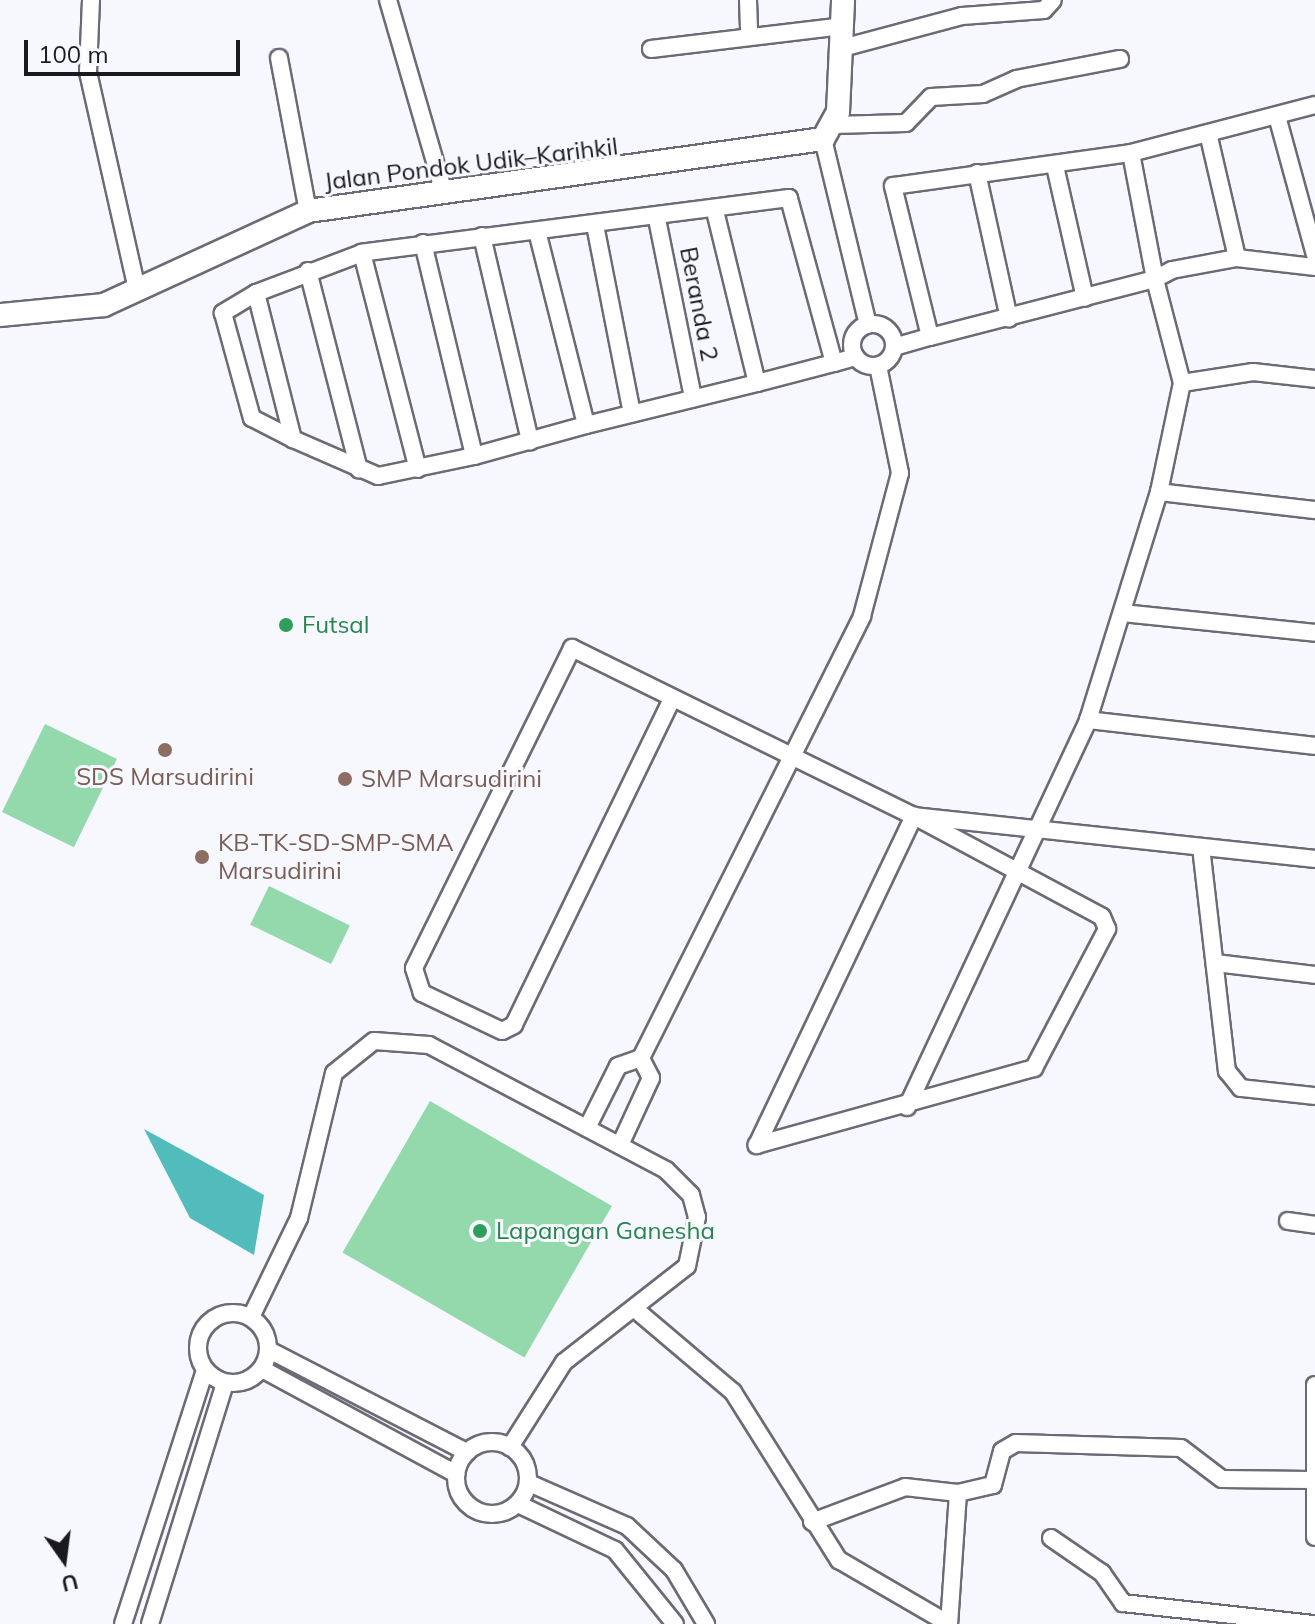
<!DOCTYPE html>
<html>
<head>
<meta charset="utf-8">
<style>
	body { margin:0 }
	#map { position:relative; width:1315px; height:1624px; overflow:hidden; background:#f7f7fe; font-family:Mulish,sans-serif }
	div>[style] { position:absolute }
	.green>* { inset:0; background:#93d9ac; transform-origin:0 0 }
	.water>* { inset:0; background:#52bbbc }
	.roads { filter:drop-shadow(2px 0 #6c6b75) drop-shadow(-2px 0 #6c6b75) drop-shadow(0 2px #6c6b75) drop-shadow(0 -2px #6c6b75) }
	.street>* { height:16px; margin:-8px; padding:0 8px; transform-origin:8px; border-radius:8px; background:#fff }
	.street>.ring { margin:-8px; padding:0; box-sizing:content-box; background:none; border:16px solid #fff; border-radius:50% }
	.secondary>* { height:22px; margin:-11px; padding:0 11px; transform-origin:11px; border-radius:11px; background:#fff }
	.dots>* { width:22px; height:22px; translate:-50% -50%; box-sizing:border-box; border:4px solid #f7f7fe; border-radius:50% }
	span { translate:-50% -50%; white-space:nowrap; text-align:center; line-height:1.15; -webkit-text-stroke:6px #f7f7fe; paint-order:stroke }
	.street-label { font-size:24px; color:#1a1a1e }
	.leisure-label { font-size:24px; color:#27864d }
	.left { translate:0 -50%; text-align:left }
	.education-label { font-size:24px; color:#785e54 }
	.north { position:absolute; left:24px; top:1520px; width:80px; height:80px; -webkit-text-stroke:6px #f7f7fe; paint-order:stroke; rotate:166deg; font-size:22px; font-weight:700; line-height:32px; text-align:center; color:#1a1a1e }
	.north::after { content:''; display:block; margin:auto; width:28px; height:36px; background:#1a1a1e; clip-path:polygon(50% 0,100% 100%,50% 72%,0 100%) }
	.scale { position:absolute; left:24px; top:40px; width:216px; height:36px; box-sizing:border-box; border:4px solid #1a1a1e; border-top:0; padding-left:10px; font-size:24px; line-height:28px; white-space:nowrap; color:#1a1a1e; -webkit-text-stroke:6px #f7f7fe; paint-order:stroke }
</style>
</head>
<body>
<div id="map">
	<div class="green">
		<i style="left:45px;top:724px;width:80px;height:98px;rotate:26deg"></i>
		<i style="left:269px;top:886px;width:90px;height:43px;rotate:26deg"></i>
		<i style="left:430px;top:1101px;width:210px;height:175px;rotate:30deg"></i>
	</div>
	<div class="water">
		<i style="clip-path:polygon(144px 1129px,264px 1195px,254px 1255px,190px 1218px)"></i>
	</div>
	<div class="roads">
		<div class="street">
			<i style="left:91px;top:0;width:72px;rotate:92.4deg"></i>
			<i style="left:88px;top:72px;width:222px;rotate:77.3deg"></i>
			<i style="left:388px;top:0;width:197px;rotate:73.8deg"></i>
			<i style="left:748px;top:0;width:36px;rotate:88deg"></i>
			<i style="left:846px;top:47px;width:120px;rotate:-15deg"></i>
			<i style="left:962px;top:16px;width:82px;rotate:-4.2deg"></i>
			<i style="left:1044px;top:10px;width:13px;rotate:-48deg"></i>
			<i style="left:651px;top:49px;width:195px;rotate:-6.8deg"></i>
			<i style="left:279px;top:58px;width:156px;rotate:79.3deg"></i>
			<i style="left:1277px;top:116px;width:144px;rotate:74.7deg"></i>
			<i style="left:834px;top:125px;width:72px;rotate:-1.6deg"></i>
			<i style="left:906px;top:123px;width:36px;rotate:-46deg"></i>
			<i style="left:931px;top:97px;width:52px;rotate:-3.3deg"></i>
			<i style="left:983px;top:94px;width:36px;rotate:-24deg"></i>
			<i style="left:1016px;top:79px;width:106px;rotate:-10.9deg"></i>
			<i style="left:1208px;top:133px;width:128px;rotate:76.9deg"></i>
			<i style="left:823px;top:139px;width:191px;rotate:76.4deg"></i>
			<i style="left:1131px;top:153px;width:190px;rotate:-14.6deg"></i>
			<i style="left:1055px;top:166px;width:135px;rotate:77.2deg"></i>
			<i style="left:977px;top:173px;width:149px;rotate:77.6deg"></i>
			<i style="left:715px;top:211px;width:177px;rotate:76.3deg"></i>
			<i style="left:657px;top:219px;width:183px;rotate:78.6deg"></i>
			<i style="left:595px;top:225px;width:192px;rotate:78.9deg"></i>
			<i style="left:537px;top:231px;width:200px;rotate:75.8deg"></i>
			<i style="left:482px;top:236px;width:211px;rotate:76.8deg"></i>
			<i style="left:423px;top:243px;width:219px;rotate:76.5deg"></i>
			<i style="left:362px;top:253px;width:223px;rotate:75.5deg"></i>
			<i style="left:308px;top:271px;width:205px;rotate:75.6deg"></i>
			<i style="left:256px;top:293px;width:39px;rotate:149deg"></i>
			<i style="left:223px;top:313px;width:109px;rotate:74.6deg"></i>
			<i style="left:252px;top:418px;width:46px;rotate:27.1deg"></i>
			<i class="ring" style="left:852px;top:324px;width:26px;height:26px"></i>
			<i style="left:894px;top:347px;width:37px;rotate:-16deg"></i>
			<i style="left:834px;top:363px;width:171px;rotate:-105.3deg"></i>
			<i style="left:789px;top:198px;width:431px;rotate:172.7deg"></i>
			<i style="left:362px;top:253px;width:113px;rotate:159.3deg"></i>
			<i style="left:256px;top:293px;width:151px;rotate:75.8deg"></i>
			<i style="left:293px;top:439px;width:93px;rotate:23.5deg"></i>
			<i style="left:378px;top:476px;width:98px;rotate:-11.8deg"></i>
			<i style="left:474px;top:456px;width:116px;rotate:-15.5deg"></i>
			<i style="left:586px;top:425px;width:176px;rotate:-13.8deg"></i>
			<i style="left:757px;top:383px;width:80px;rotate:-14.6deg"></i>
			<i style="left:834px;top:363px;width:22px;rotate:-16deg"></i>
			<i style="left:1182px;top:383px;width:72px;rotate:-8.8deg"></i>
			<i style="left:1253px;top:372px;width:62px;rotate:6.4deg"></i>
			<i style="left:1159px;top:492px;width:157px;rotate:6.6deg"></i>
			<i style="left:1123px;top:613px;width:193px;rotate:5.9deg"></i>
			<i style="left:672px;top:699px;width:362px;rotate:115.9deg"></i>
			<i style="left:514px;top:1025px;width:13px;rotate:153deg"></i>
			<i style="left:502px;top:1031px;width:89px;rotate:-154.6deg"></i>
			<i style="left:422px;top:993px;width:26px;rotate:-108deg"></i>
			<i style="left:414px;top:968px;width:357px;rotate:-63.7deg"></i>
			<i style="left:572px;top:648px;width:381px;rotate:26.2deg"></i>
			<i style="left:914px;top:816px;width:213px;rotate:28.2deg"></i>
			<i style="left:1102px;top:917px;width:13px;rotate:67deg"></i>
			<i style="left:1107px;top:929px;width:157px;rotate:117.7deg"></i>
			<i style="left:1034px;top:1068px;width:288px;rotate:164.5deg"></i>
			<i style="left:1088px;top:720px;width:228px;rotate:6.5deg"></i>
			<i style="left:1201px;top:847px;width:226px;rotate:83.4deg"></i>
			<i style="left:1227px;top:1071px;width:22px;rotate:51deg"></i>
			<i style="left:1241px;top:1088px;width:74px;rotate:6.2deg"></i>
			<i style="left:1215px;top:963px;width:101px;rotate:6.8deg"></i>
			<i style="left:641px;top:1058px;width:494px;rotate:-63.4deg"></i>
			<i style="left:862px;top:616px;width:148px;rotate:-75.1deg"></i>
			<i style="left:900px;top:473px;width:109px;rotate:-101.6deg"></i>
			<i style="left:907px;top:1107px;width:427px;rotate:-64.9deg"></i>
			<i style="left:1088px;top:720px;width:239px;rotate:-72.7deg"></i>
			<i style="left:1159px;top:492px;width:111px;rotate:-78.1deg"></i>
			<i style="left:1182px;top:383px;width:107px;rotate:-104.6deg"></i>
			<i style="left:1155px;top:279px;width:128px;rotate:-100.8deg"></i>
			<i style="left:1131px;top:153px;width:240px;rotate:172.1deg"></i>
			<i style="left:893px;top:186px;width:155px;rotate:76.2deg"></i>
			<i style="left:930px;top:337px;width:232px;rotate:-14.5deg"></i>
			<i style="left:1155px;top:279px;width:19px;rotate:-28deg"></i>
			<i style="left:1172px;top:270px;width:66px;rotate:-10.5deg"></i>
			<i style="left:1237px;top:258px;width:79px;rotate:6.6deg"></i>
			<i style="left:587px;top:1128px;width:69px;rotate:-63.4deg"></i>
			<i style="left:618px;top:1066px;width:24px;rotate:-19deg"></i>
			<i style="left:620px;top:1145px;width:74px;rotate:-65.2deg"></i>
			<i style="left:651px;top:1078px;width:22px;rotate:-117deg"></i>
			<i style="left:757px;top:1145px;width:365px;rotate:-64.5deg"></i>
			<i style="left:914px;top:816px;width:403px;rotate:6.1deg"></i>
			<i style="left:1288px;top:1221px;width:27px;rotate:8deg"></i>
			<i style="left:635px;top:1309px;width:128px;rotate:40.3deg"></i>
			<i style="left:733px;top:1392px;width:199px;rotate:57.8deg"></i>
			<i style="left:839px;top:1560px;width:127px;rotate:30.2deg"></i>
			<i class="ring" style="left:198px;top:1313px;width:54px;height:54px"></i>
			<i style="left:251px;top:1317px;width:110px;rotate:-64.1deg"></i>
			<i style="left:299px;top:1218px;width:149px;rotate:-76.4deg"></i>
			<i style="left:334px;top:1073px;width:51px;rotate:-38.7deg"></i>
			<i style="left:374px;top:1041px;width:55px;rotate:4.2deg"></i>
			<i style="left:429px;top:1045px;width:268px;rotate:27.8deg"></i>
			<i style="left:666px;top:1170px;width:35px;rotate:45deg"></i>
			<i style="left:691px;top:1195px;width:23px;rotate:75deg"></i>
			<i style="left:697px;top:1217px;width:50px;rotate:101.5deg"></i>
			<i style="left:687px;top:1266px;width:156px;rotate:142deg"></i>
			<i style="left:564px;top:1362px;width:101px;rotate:122.4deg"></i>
			<i style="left:269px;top:1350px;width:223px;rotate:27.3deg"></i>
			<i style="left:262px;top:1369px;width:221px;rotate:28.4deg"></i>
			<i style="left:1315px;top:1385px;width:152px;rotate:90deg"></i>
			<i class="ring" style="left:456px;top:1442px;width:56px;height:56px"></i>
			<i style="left:529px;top:1483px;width:107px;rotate:23.7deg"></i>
			<i style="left:627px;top:1526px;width:64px;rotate:43.1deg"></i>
			<i style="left:674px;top:1570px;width:63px;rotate:59.3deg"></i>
			<i style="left:958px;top:1493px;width:36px;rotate:-13deg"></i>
			<i style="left:993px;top:1485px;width:35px;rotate:-75deg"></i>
			<i style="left:1002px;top:1451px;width:16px;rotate:-30deg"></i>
			<i style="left:1016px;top:1443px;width:165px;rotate:1.7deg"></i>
			<i style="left:1181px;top:1448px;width:51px;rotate:37.1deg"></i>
			<i style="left:1222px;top:1479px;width:88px;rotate:0.7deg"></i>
			<i style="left:518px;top:1504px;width:107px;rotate:25.4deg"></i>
			<i style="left:615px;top:1550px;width:95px;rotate:51deg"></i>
			<i style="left:812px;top:1522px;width:99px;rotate:-20.6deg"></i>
			<i style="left:905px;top:1487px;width:53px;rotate:6.5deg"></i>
			<i style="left:958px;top:1493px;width:131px;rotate:93.9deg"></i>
			<i style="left:1051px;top:1538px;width:62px;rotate:34.5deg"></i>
			<i style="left:1102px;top:1573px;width:37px;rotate:55deg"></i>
			<i style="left:1123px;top:1603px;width:192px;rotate:6.3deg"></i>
			<i style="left:123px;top:1624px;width:267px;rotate:-72.1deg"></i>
			<i style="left:150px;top:1624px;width:252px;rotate:-72.7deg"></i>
		</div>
		<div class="secondary">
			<i style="left:0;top:315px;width:104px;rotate:-5.5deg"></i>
			<i style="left:104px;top:305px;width:225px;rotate:-24.7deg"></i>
			<i style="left:308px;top:211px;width:520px;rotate:-7.96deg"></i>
			<i style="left:823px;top:139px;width:31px;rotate:-61deg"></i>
			<i style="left:838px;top:112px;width:112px;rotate:-87.4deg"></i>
		</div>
	</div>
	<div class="dots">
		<i style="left:286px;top:625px;background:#2e9e5b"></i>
		<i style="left:165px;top:750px;background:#8d6e63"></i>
		<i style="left:345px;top:779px;background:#8d6e63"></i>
		<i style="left:202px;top:857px;background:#8d6e63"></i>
		<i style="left:480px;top:1231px;background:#2e9e5b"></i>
	</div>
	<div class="street-label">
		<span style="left:471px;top:164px;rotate:-7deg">Jalan Pondok Udik–Karihkil</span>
		<span style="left:699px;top:304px;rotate:79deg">Beranda 2</span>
	</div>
	<div class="leisure-label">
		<span class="left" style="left:302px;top:625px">Futsal</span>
		<span class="left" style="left:496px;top:1231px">Lapangan Ganesha</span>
	</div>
	<div class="education-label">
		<span style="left:165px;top:777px">SDS Marsudirini</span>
		<span class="left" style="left:361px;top:779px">SMP Marsudirini</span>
		<span class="left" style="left:218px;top:857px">KB-TK-SD-SMP-SMA<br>Marsudirini</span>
	</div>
	<div class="north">U</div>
	<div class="scale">100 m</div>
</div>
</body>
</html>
